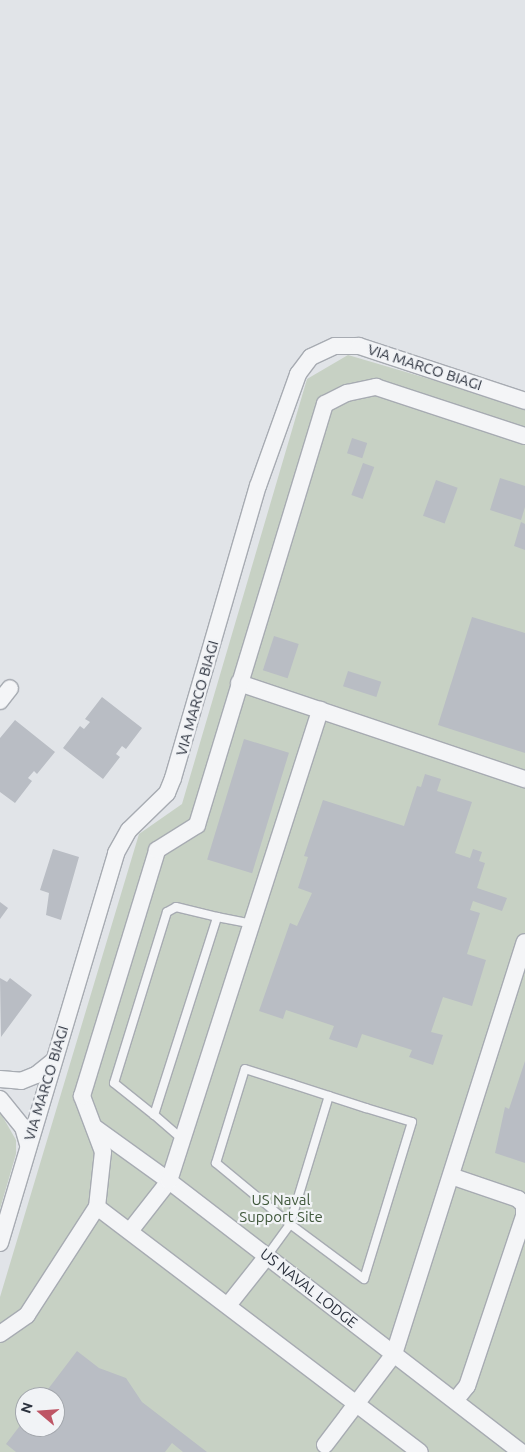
<!DOCTYPE html>
<html>
<head>
<meta charset="utf-8">
<style>
	body { margin:0 }
	#map { position:relative; width:525px; height:1452px; overflow:hidden; background:#e1e4e8; font-family:Ubuntu,sans-serif }
	div>[style] { position:absolute }
	.green>* { inset:0; background:#c7d1c4 }
	.building>* { inset:0; background:#b9bdc4; transform-origin:0 0 }
	.roads { filter:drop-shadow(1px 0 #a7abb2) drop-shadow(-1px 0 #a7abb2) drop-shadow(0 1px #a7abb2) drop-shadow(0 -1px #a7abb2) }
	.lane>* { height:8px; margin:-4px; padding:0 4px; transform-origin:4px; border-radius:4px; background:#f4f5f7 }
	.street>* { height:16px; margin:-8px; padding:0 8px; transform-origin:8px; border-radius:8px; background:#f4f5f7 }
	span { translate:-50% -50%; white-space:nowrap; text-align:center; line-height:1.15; -webkit-text-stroke:4.5px #f1f3f6; paint-order:stroke }
	.street-label { font-size:15px; color:#2c323e }
	.park-label { font-size:15px; color:#40583b }
	.north { position:absolute; left:15px; top:1387px; width:50px; height:50px; box-sizing:border-box; background:#f1f3f6; border:1px solid #a2a6ac; border-radius:50%; rotate:288deg; font-size:14px; font-weight:700; line-height:20px; text-align:center; color:#2c323e }
	.north::after { content:''; display:block; margin:auto; width:18px; height:22px; background:#be5565; clip-path:polygon(50% 0,100% 100%,50% 72%,0 100%) }
</style>
</head>
<body>
<div id="map">
	<div class="green">
		<i style="clip-path:polygon(evenodd,348px 355px,477px 393px,525px 410px,525px 1452px,0 1452px,0 1297px,139px 834px,182px 804px,307px 379px,348px 355px,25px 1397px,55px 1397px,55px 1427px,25px 1427px,25px 1397px)"></i>
		<i style="clip-path:polygon(0 1112px,16px 1140px,16px 1154px,0 1209px)"></i>
	</div>
	<div class="building">
		<i style="left:352px;top:438px;width:16px;height:16px;rotate:18deg"></i>
		<i style="left:363px;top:463px;width:12px;height:34px;rotate:20deg"></i>
		<i style="clip-path:polygon(500px 478px,525px 486px,525px 507px,521px 520px,490px 510px)"></i>
		<i style="left:436px;top:480px;width:23px;height:38px;rotate:20deg"></i>
		<i style="clip-path:polygon(521px 522px,525px 524px,525px 550px,514px 546px)"></i>
		<i style="clip-path:polygon(472px 617px,525px 633px,525px 753px,438px 725px)"></i>
		<i style="left:274px;top:636px;width:26px;height:36px;rotate:18deg"></i>
		<i style="left:348px;top:671px;width:35px;height:16px;rotate:18deg"></i>
		<i style="clip-path:polygon(102px 697px,142px 728px,126px 749px,122px 746px,116px 754px,120px 757px,103px 779px,63px 748px,80px 726px,84px 729px,90px 722px,85px 719px)"></i>
		<i style="clip-path:polygon(15px 720px,55px 752px,37px 774px,34px 771px,28px 778px,32px 781px,15px 803px,0 792px,0 738px)"></i>
		<i style="left:244px;top:739px;width:47px;height:126px;rotate:17deg"></i>
		<i style="clip-path:polygon(425px 774px,441px 779px,437px 791px,472px 802px,455px 853px,470px 858px,473px 849px,482px 852px,479px 861px,485px 863px,477px 888px,507px 898px,502px 911px,473px 901px,470px 910px,480px 913px,467px 954px,486px 960px,472px 1006px,443px 997px,431px 1032px,443px 1035px,433px 1065px,409px 1057px,412px 1050px,362px 1034px,357px 1048px,329px 1039px,334px 1026px,286px 1010px,283px 1019px,259px 1011px,290px 923px,297px 926px,312px 893px,298px 888px,308px 857px,304px 856px,323px 800px,404px 826px,417px 786px,421px 787px)"></i>
		<i style="clip-path:polygon(53px 849px,79px 857px,61px 920px,46px 915px,49px 893px,40px 890px)"></i>
		<i style="clip-path:polygon(0 902px,8px 908px,0 919px)"></i>
		<i style="clip-path:polygon(0 978px,7px 982px,10px 978px,32px 995px,1px 1037px)"></i>
		<i style="clip-path:polygon(525px 1061px,525px 1163px,495px 1153px,505px 1107px,509px 1109px)"></i>
		<i style="clip-path:polygon(77px 1351px,99px 1368px,126px 1378px,142px 1402px,207px 1452px,183px 1452px,172px 1443px,165px 1452px,16px 1452px,6px 1444px,25px 1419px,25px 1427px,55px 1427px,55px 1397px,42px 1397px)"></i>
	</div>
	<div class="roads">
		<div class="lane">
			<i style="left:154px;top:1115px;width:51px;rotate:-141.3deg"></i>
			<i style="left:114px;top:1083px;width:179px;rotate:-72.8deg"></i>
			<i style="left:167px;top:912px;width:10px;rotate:-29deg"></i>
			<i style="left:176px;top:907px;width:42px;rotate:13.7deg"></i>
			<i style="left:182px;top:1139px;width:37px;rotate:-139deg"></i>
			<i style="left:154px;top:1115px;width:208px;rotate:-72.3deg"></i>
			<i style="left:217px;top:917px;width:36px;rotate:11deg"></i>
			<i style="left:267px;top:1256px;width:39px;rotate:-54deg"></i>
			<i style="left:290px;top:1224px;width:96px;rotate:-140.5deg"></i>
			<i style="left:216px;top:1163px;width:98px;rotate:-72.9deg"></i>
			<i style="left:245px;top:1069px;width:49px;rotate:17.7deg"></i>
			<i style="left:292px;top:1084px;width:78px;rotate:18deg"></i>
			<i style="left:366px;top:1108px;width:48px;rotate:16.9deg"></i>
			<i style="left:412px;top:1122px;width:164px;rotate:107deg"></i>
			<i style="left:364px;top:1279px;width:92px;rotate:-143.4deg"></i>
			<i style="left:290px;top:1224px;width:134px;rotate:-73.1deg"></i>
		</div>
		<div class="street">
			<i style="left:239px;top:683px;width:302px;rotate:18.6deg"></i>
			<i style="left:0;top:701px;width:16px;rotate:-52deg"></i>
			<i style="left:0;top:1079px;width:21px;rotate:5deg"></i>
			<i style="left:21px;top:1081px;width:16px;rotate:-22deg"></i>
			<i style="left:36px;top:1075px;width:22px;rotate:-39deg"></i>
			<i style="left:0;top:1099px;width:36px;rotate:51deg"></i>
			<i style="left:23px;top:1127px;width:19px;rotate:74deg"></i>
			<i style="left:94px;top:1127px;width:92px;rotate:35.8deg"></i>
			<i style="left:169px;top:1181px;width:444px;rotate:37.6deg"></i>
			<i style="left:451px;top:1176px;width:71px;rotate:18.9deg"></i>
			<i style="left:518px;top:1199px;width:8px;rotate:45deg"></i>
			<i style="left:524px;top:1205px;width:11px;rotate:90deg"></i>
			<i style="left:524px;top:1216px;width:179px;rotate:108.5deg"></i>
			<i style="left:467px;top:1386px;width:19px;rotate:129deg"></i>
			<i style="left:97px;top:1207px;width:405px;rotate:37.2deg"></i>
			<i style="left:130px;top:1231px;width:63px;rotate:-52deg"></i>
			<i style="left:169px;top:1181px;width:495px;rotate:-72.2deg"></i>
			<i style="left:0;top:1243px;width:407px;rotate:-73.4deg"></i>
			<i style="left:116px;top:853px;width:26px;rotate:-61deg"></i>
			<i style="left:129px;top:830px;width:53px;rotate:-44.2deg"></i>
			<i style="left:167px;top:793px;width:16px;rotate:-68deg"></i>
			<i style="left:173px;top:778px;width:304px;rotate:-73.8deg"></i>
			<i style="left:258px;top:486px;width:119px;rotate:-70.3deg"></i>
			<i style="left:298px;top:374px;width:21px;rotate:-53deg"></i>
			<i style="left:311px;top:357px;width:26px;rotate:-25deg"></i>
			<i style="left:335px;top:346px;width:24px"></i>
			<i style="left:359px;top:346px;width:175px;rotate:18.3deg"></i>
			<i style="left:229px;top:1304px;width:61px;rotate:-51.6deg"></i>
			<i style="left:0;top:1334px;width:33px;rotate:-35deg"></i>
			<i style="left:27px;top:1315px;width:129px;rotate:-57.1deg"></i>
			<i style="left:97px;top:1207px;width:55px;rotate:-83.8deg"></i>
			<i style="left:103px;top:1152px;width:60px;rotate:-110.6deg"></i>
			<i style="left:82px;top:1096px;width:257px;rotate:-73deg"></i>
			<i style="left:157px;top:850px;width:47px;rotate:-32deg"></i>
			<i style="left:197px;top:825px;width:440px;rotate:-73.1deg"></i>
			<i style="left:325px;top:404px;width:25px;rotate:-27deg"></i>
			<i style="left:347px;top:393px;width:30px;rotate:-12deg"></i>
			<i style="left:376px;top:387px;width:157px;rotate:18.2deg"></i>
			<i style="left:325px;top:1445px;width:114px;rotate:-52.8deg"></i>
			<i style="left:394px;top:1354px;width:432px;rotate:-72.4deg"></i>
		</div>
	</div>
	<div class="street-label">
		<span style="left:425px;top:367px;rotate:18deg">VIA MARCO BIAGI</span>
		<span style="left:197px;top:698px;rotate:-74deg">VIA MARCO BIAGI</span>
		<span style="left:46px;top:1083px;rotate:-73deg">VIA MARCO BIAGI</span>
		<span style="left:309px;top:1288px;rotate:38deg">US NAVAL LODGE</span>
	</div>
	<div class="park-label">
		<span style="left:281px;top:1208px">US Naval<br>Support Site</span>
	</div>
	<div class="north">N</div>
</div>
</body>
</html>
